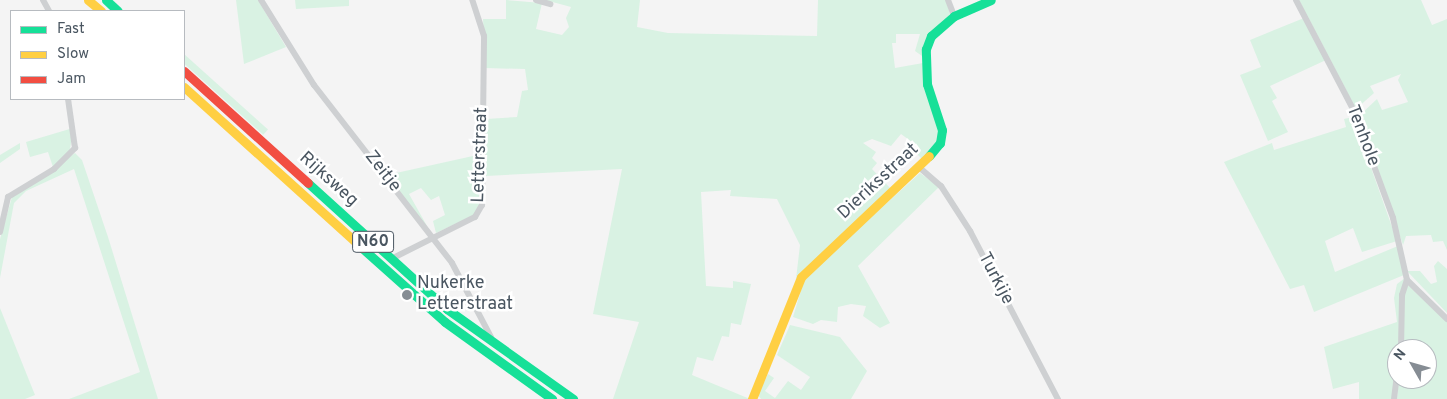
<!DOCTYPE html>
<html>
<head>
<meta charset="utf-8">
<style>
	body { margin:0 }
	#map { position:relative; width:1447px; height:399px; overflow:hidden; background:#f4f4f4; font-family:Overpass,sans-serif }
	div>[style] { position:absolute }
	.green>* { inset:0; background:#d9f2e3; transform-origin:0 0 }
	.street>* { height:6px; margin:-3px; padding:0 3px; transform-origin:3px; border-radius:3px; background:#ced0d2 }
	.fast>* { height:9px; margin:-4.5px; padding:0 4.5px; transform-origin:4.5px; border-radius:4.5px; background:#16e098 }
	.slow>* { height:9px; margin:-4.5px; padding:0 4.5px; transform-origin:4.5px; border-radius:4.5px; background:#ffcf43 }
	.jam>* { height:9px; margin:-4.5px; padding:0 4.5px; transform-origin:4.5px; border-radius:4.5px; background:#f24e42 }
	.dots>* { width:14px; height:14px; translate:-50% -50%; box-sizing:border-box; border:2px solid #fff; border-radius:50% }
	span { translate:-50% -50%; white-space:nowrap; text-align:center; line-height:1.15; -webkit-text-stroke:5px #fff; paint-order:stroke }
	.shield-label span { padding:1px 4px; background:#fff; border:1px solid; border-radius:4px; -webkit-text-stroke-width:0 }
	.shield-label { font-size:16px; color:#4a5661; font-weight:700 }
	.street-label { font-size:18px; color:#4a5661 }
	.poi-label { font-size:18px; color:#4a5661 }
	.left { translate:0 -50%; text-align:left }
	.legend { position:absolute; left:10px; top:10px; width:175px; height:90px; box-sizing:border-box; background:#fff; border:1px solid #b7bbc0; margin:0; padding:6px 9px; list-style:none; font-size:15px; color:#4a5661 }
	.legend li { display:flex; align-items:center; gap:10px; height:25px }
	.legend b { width:25px; border:1px solid #b7bbc0 }
	.north { position:absolute; left:1387px; top:339px; width:50px; height:50px; box-sizing:border-box; background:#fff; border:1px solid #b7bbc0; border-radius:50%; rotate:308deg; font-size:14px; font-weight:700; line-height:20px; text-align:center; color:#4a5661 }
	.north::after { content:''; display:block; margin:auto; width:18px; height:22px; background:#868d94; clip-path:polygon(50% 0,100% 100%,50% 72%,0 100%) }
</style>
</head>
<body>
<div id="map">
	<div class="green">
		<i style="clip-path:polygon(236px 0,258px 0,286px 47px,244px 64px)"></i>
		<i style="clip-path:polygon(295px 0,349px 0,349px 6px,296px 9px)"></i>
		<i style="clip-path:polygon(506px 0,542px 3px,536px 29px,562px 35px,569px 27px,566px 18px,571px 7px,545px 0,640px 0,637px 27px,668px 33px,817px 36px,818px 0,946px 0,950px 14px,922px 56px,915px 51px,920px 34px,896px 34px,896px 43px,892px 43px,895px 68px,923px 63px,940px 137px,923px 160px,913px 150px,916px 145px,901px 134px,891px 146px,872px 139px,863px 143px,876px 152px,872px 158px,877px 163px,872px 169px,892px 190px,796px 279px,800px 245px,777px 199px,730px 196px,731px 190px,701px 192px,706px 286px,733px 288px,733px 281px,751px 284px,741px 325px,731px 323px,729px 337px,722px 336px,713px 361px,697px 357px,692px 375px,750px 399px,613px 399px,639px 322px,593px 314px,622px 169px,486px 176px,486px 119px,517px 117px,522px 91px,528px 90px,525px 69px,485px 68px,483px 19px,506px 19px)"></i>
		<i style="clip-path:polygon(1299px 0,1421px 0,1432px 25px,1447px 19px,1447px 250px,1443px 241px,1433px 242px,1431px 235px,1406px 236px,1403px 245px,1359px 116px,1377px 99px,1382px 110px,1408px 102px,1398px 80px,1401px 74px,1370px 86px,1374px 93px,1356px 109px)"></i>
		<i style="clip-path:polygon(1304px 18px,1326px 60px,1270px 86px,1277px 98px,1272px 101px,1288px 132px,1268px 141px,1240px 75px,1261px 67px,1250px 40px)"></i>
		<i style="left:184px;top:54px;width:113px;height:7px;rotate:42deg"></i>
		<i style="clip-path:polygon(1353px 117px,1397px 241px,1362px 252px,1353px 228px,1325px 241px,1335px 272px,1398px 246px,1404px 275px,1314px 312px,1304px 285px,1290px 289px,1224px 162px,1272px 143px,1274px 150px,1346px 127px,1344px 119px)"></i>
		<i style="clip-path:polygon(73px 128px,70px 150px,53px 167px,48px 152px,30px 157px,26px 142px)"></i>
		<i style="clip-path:polygon(20px 143px,20px 149px,0 163px,0 155px)"></i>
		<i style="clip-path:polygon(75px 153px,82px 160px,108px 237px,158px 399px,69px 399px,140px 372px,74px 169px,26px 191px,14px 203px,0 278px,0 239px,12px 197px)"></i>
		<i style="clip-path:polygon(482px 154px,482px 200px,474px 215px,436px 233px,433px 221px,445px 215px,439px 196px,431px 200px,421px 188px,409px 194px,431px 233px,387px 175px)"></i>
		<i style="clip-path:polygon(920px 173px,939px 187px,858px 266px,890px 323px,880px 328px,863px 316px,866px 306px,851px 304px,838px 307px,837px 322px,821px 320px,813px 324px,793px 317px,805px 277px)"></i>
		<i style="clip-path:polygon(1438px 261px,1447px 269px,1447px 313px,1407px 271px,1420px 271px,1431px 284px,1437px 282px,1434px 266px)"></i>
		<i style="clip-path:polygon(1405px 278px,1393px 399px,1359px 399px,1359px 382px,1333px 389px,1324px 347px,1397px 322px,1394px 298px,1397px 284px)"></i>
		<i style="clip-path:polygon(1408px 285px,1447px 322px,1447px 399px,1397px 399px,1399px 379px,1427px 379px,1427px 349px,1403px 349px,1403px 296px)"></i>
		<i style="clip-path:polygon(0 308px,35px 395px,25px 399px,0 399px)"></i>
		<i style="clip-path:polygon(790px 325px,840px 337px,867px 371px,851px 399px,761px 399px,758px 395px,768px 374px,774px 378px,765px 391px,775px 398px,788px 381px,801px 390px,810px 377px,777px 355px)"></i>
	</div>
	<div class="street">
		<i style="left:43px;top:0;width:13px;rotate:61deg"></i>
		<i style="left:261px;top:0;width:100px;rotate:58.1deg"></i>
		<i style="left:314px;top:85px;width:225px;rotate:52.2deg"></i>
		<i style="left:452px;top:263px;width:84px;rotate:62.2deg"></i>
		<i style="left:536px;top:0;width:15px;rotate:16deg"></i>
		<i style="left:948px;top:0;width:17px;rotate:69deg"></i>
		<i style="left:1296px;top:0;width:123px;rotate:62.4deg"></i>
		<i style="left:1353px;top:109px;width:116px;rotate:69.8deg"></i>
		<i style="left:1393px;top:218px;width:64px;rotate:77.3deg"></i>
		<i style="left:1407px;top:280px;width:56px;rotate:44.3deg"></i>
		<i style="left:920px;top:168px;width:28px;rotate:41deg"></i>
		<i style="left:941px;top:186px;width:54px;rotate:57.2deg"></i>
		<i style="left:970px;top:231px;width:190px;rotate:62.4deg"></i>
		<i style="left:0;top:232px;width:36px;rotate:-77deg"></i>
		<i style="left:8px;top:197px;width:54px;rotate:-31.3deg"></i>
		<i style="left:54px;top:169px;width:30px;rotate:-45deg"></i>
		<i style="left:75px;top:148px;width:49px;rotate:-98.1deg"></i>
		<i style="left:391px;top:259px;width:94px;rotate:-26.6deg"></i>
		<i style="left:475px;top:217px;width:14px;rotate:-60deg"></i>
		<i style="left:482px;top:205px;width:169px;rotate:-89.3deg"></i>
		<i style="left:484px;top:36px;width:38px;rotate:-108deg"></i>
		<i style="left:1401px;top:349px;width:54px;rotate:-88.9deg"></i>
		<i style="left:1402px;top:295px;width:16px;rotate:-72deg"></i>
		<i style="left:1394px;top:399px;width:25px;rotate:-83deg"></i>
	</div>
	<div class="fast">
		<i style="left:106px;top:0;width:16px;rotate:43deg"></i>
		<i style="left:929px;top:156px;width:17px;rotate:-50deg"></i>
		<i style="left:940px;top:143px;width:13px;rotate:-81deg"></i>
		<i style="left:942px;top:130px;width:48px;rotate:-108.1deg"></i>
		<i style="left:927px;top:84px;width:35px;rotate:-92deg"></i>
		<i style="left:926px;top:49px;width:14px;rotate:-69deg"></i>
		<i style="left:931px;top:36px;width:30px;rotate:-41deg"></i>
		<i style="left:954px;top:16px;width:40px;rotate:-23.4deg"></i>
		<i style="left:308px;top:183px;width:188px;rotate:42.2deg"></i>
		<i style="left:447px;top:309px;width:155px;rotate:35.5deg"></i>
		<i style="left:362px;top:248px;width:111px;rotate:41.7deg"></i>
		<i style="left:445px;top:322px;width:132px;rotate:35.7deg"></i>
	</div>
	<div class="slow">
		<i style="left:88px;top:0;width:17px;rotate:40deg"></i>
		<i style="left:184px;top:87px;width:240px;rotate:42.1deg"></i>
		<i style="left:752px;top:399px;width:131px;rotate:-68.1deg"></i>
		<i style="left:801px;top:277px;width:176px;rotate:-43.4deg"></i>
	</div>
	<div class="jam">
		<i style="left:184px;top:71px;width:167px;rotate:42.1deg"></i>
	</div>
	<div class="dots">
		<i style="left:407px;top:295px;background:#868d94"></i>
	</div>
	<div class="shield-label">
		<span style="left:373px;top:242px">N60</span>
	</div>
	<div class="street-label">
		<span style="left:1362px;top:136px;rotate:69deg">Tenhole</span>
		<span style="left:481px;top:155px;rotate:-88deg">Letterstraat</span>
		<span style="left:382px;top:172px;rotate:52deg">Zeitje</span>
		<span style="left:328px;top:180px;rotate:42deg">Rijksweg</span>
		<span style="left:879px;top:182px;rotate:-43deg">Dieriksstraat</span>
		<span style="left:995px;top:279px;rotate:62deg">Turkije</span>
	</div>
	<div class="poi-label">
		<span class="left" style="left:417px;top:295px">Nukerke<br>Letterstraat</span>
	</div>
	<ul class="legend">
	<li><b style="height:6px;background:#16e098"></b>Fast</li>
	<li><b style="height:6px;background:#ffcf43"></b>Slow</li>
	<li><b style="height:6px;background:#f24e42"></b>Jam</li>
	</ul>
	<div class="north">N</div>
</div>
</body>
</html>
